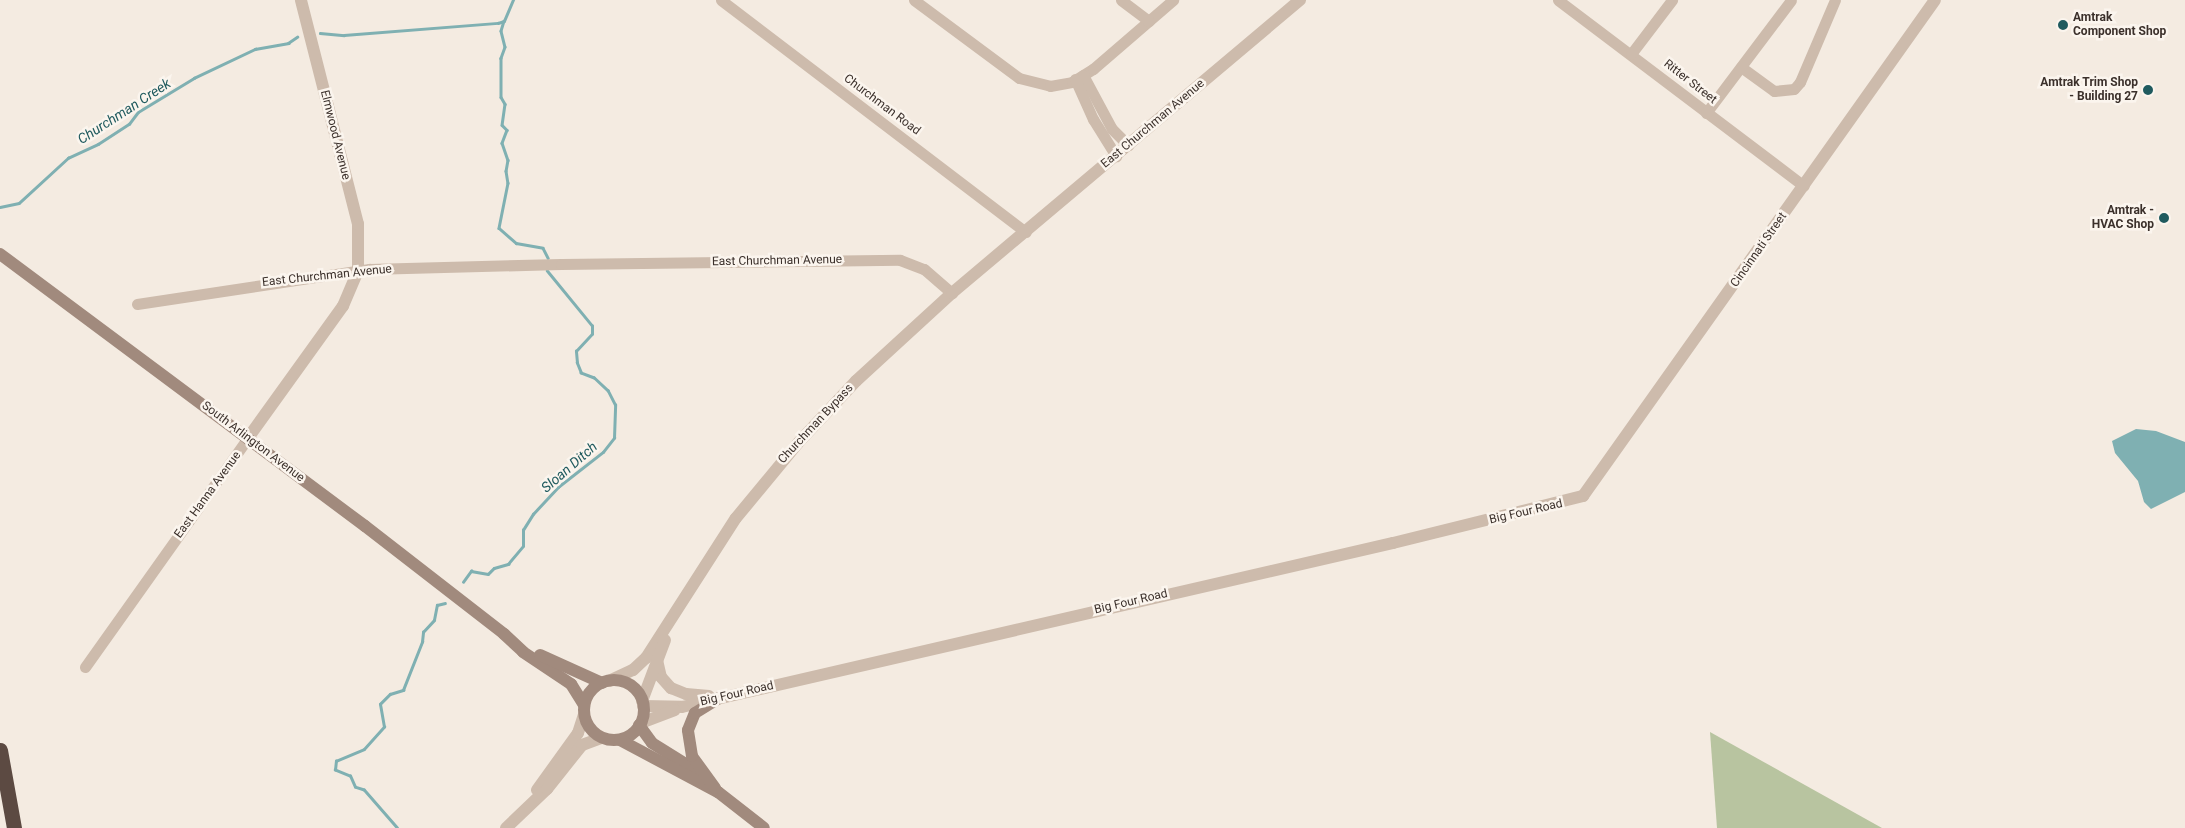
<!DOCTYPE html>
<html>
<head>
<meta charset="utf-8">
<style>
	body { margin:0 }
	#map { position:relative; width:2185px; height:828px; overflow:hidden; background:#f4ebe1; font-family:Roboto,sans-serif }
	div>[style] { position:absolute }
	.green>* { inset:0; background:#b8c4a0 }
	.water>* { inset:0; background:#7fb0b2 }
	.stream>* { height:2.5px; margin:-1.25px; padding:0 1.25px; transform-origin:1.25px; border-radius:1.25px; background:#7fb0b2 }
	.minor>* { height:11px; margin:-5.5px; padding:0 5.5px; transform-origin:5.5px; border-radius:5.5px; background:#cdbbac }
	.tertiary>* { height:12px; margin:-6px; padding:0 6px; transform-origin:6px; border-radius:6px; background:#cdbbac }
	.secondary>* { height:12px; margin:-6px; padding:0 6px; transform-origin:6px; border-radius:6px; background:#a18a7d }
	.secondary>.ring { margin:-6px; padding:0; box-sizing:content-box; background:none; border:12px solid #a18a7d; border-radius:50% }
	.motorway>* { height:15px; margin:-7.5px; padding:0 7.5px; transform-origin:7.5px; border-radius:7.5px; background:#5c4a42 }
	.dots>* { width:14px; height:14px; translate:-50% -50%; box-sizing:border-box; border:2px solid #fbf5ee; border-radius:50% }
	span { translate:-50% -50%; white-space:nowrap; text-align:center; line-height:1.15; -webkit-text-stroke:5px #fbf5ee; paint-order:stroke }
	.poi-label { font-size:12px; color:#3b302b; font-weight:700 }
	.left { translate:0 -50%; text-align:left }
	.right { translate:-100% -50%; text-align:right }
	.street-label { font-size:12px; color:#3b302b }
	.water-label { font-size:14px; color:#1f5a5e; font-style:italic }
</style>
</head>
<body>
<div id="map">
	<div class="green">
		<i style="clip-path:polygon(1710px 732px,1882px 828px,1717px 828px)"></i>
	</div>
	<div class="water">
		<i style="clip-path:polygon(2136px 429px,2156px 431px,2185px 442px,2185px 492px,2151px 509px,2144px 502px,2138px 481px,2115px 453px,2112px 441px)"></i>
	</div>
	<div class="stream">
		<i style="left:504px;top:21px;width:10px;rotate:107deg"></i>
		<i style="left:501px;top:31px;width:16px;rotate:76deg"></i>
		<i style="left:505px;top:47px;width:12px;rotate:110deg"></i>
		<i style="left:501px;top:58px;width:39px;rotate:90deg"></i>
		<i style="left:501px;top:97px;width:8px;rotate:60deg"></i>
		<i style="left:505px;top:104px;width:21px;rotate:98deg"></i>
		<i style="left:502px;top:125px;width:7px;rotate:45deg"></i>
		<i style="left:507px;top:130px;width:14px;rotate:111deg"></i>
		<i style="left:502px;top:143px;width:18px;rotate:71deg"></i>
		<i style="left:508px;top:160px;width:11px;rotate:100deg"></i>
		<i style="left:506px;top:171px;width:12px;rotate:81deg"></i>
		<i style="left:508px;top:183px;width:46px;rotate:101.3deg"></i>
		<i style="left:499px;top:228px;width:23px;rotate:41deg"></i>
		<i style="left:516px;top:243px;width:27px;rotate:10deg"></i>
		<i style="left:543px;top:248px;width:11px;rotate:63deg"></i>
		<i style="left:320px;top:33px;width:24px;rotate:5deg"></i>
		<i style="left:344px;top:35px;width:154px;rotate:-4.5deg"></i>
		<i style="left:498px;top:23px;width:6px;rotate:-18deg"></i>
		<i style="left:504px;top:21px;width:23px;rotate:-67deg"></i>
		<i style="left:0;top:207px;width:19px;rotate:-12deg"></i>
		<i style="left:19px;top:203px;width:67px;rotate:-42.6deg"></i>
		<i style="left:68px;top:158px;width:33px;rotate:-25deg"></i>
		<i style="left:98px;top:144px;width:37px;rotate:-33deg"></i>
		<i style="left:129px;top:124px;width:15px;rotate:-53deg"></i>
		<i style="left:138px;top:112px;width:66px;rotate:-31.3deg"></i>
		<i style="left:194px;top:78px;width:68px;rotate:-25.4deg"></i>
		<i style="left:255px;top:49px;width:34px;rotate:-10deg"></i>
		<i style="left:288px;top:43px;width:11px;rotate:-34deg"></i>
		<i style="left:463px;top:582px;width:14px;rotate:-54deg"></i>
		<i style="left:471px;top:571px;width:17px;rotate:10deg"></i>
		<i style="left:488px;top:574px;width:8px;rotate:-45deg"></i>
		<i style="left:494px;top:568px;width:15px;rotate:-16deg"></i>
		<i style="left:508px;top:564px;width:23px;rotate:-50deg"></i>
		<i style="left:523px;top:546px;width:16px;rotate:-90deg"></i>
		<i style="left:523px;top:530px;width:19px;rotate:-58deg"></i>
		<i style="left:533px;top:514px;width:37px;rotate:-47deg"></i>
		<i style="left:558px;top:487px;width:57px;rotate:-37.9deg"></i>
		<i style="left:603px;top:452px;width:18px;rotate:-52deg"></i>
		<i style="left:614px;top:438px;width:33px;rotate:-88deg"></i>
		<i style="left:615px;top:405px;width:16px;rotate:-117deg"></i>
		<i style="left:608px;top:391px;width:19px;rotate:-137deg"></i>
		<i style="left:594px;top:378px;width:14px;rotate:-159deg"></i>
		<i style="left:581px;top:373px;width:11px;rotate:-112deg"></i>
		<i style="left:577px;top:363px;width:12px;rotate:-95deg"></i>
		<i style="left:576px;top:351px;width:23px;rotate:-47deg"></i>
		<i style="left:592px;top:334px;width:8px;rotate:-90deg"></i>
		<i style="left:592px;top:326px;width:71px;rotate:-129.3deg"></i>
		<i style="left:397px;top:828px;width:50px;rotate:-131deg"></i>
		<i style="left:364px;top:790px;width:9px;rotate:-162deg"></i>
		<i style="left:355px;top:787px;width:12px;rotate:-114deg"></i>
		<i style="left:350px;top:776px;width:16px;rotate:-158deg"></i>
		<i style="left:335px;top:770px;width:9px;rotate:-84deg"></i>
		<i style="left:336px;top:761px;width:30px;rotate:-23deg"></i>
		<i style="left:364px;top:749px;width:30px;rotate:-48deg"></i>
		<i style="left:384px;top:727px;width:23px;rotate:-100deg"></i>
		<i style="left:380px;top:704px;width:14px;rotate:-45deg"></i>
		<i style="left:390px;top:694px;width:14px;rotate:-17deg"></i>
		<i style="left:403px;top:690px;width:52px;rotate:-68.4deg"></i>
		<i style="left:422px;top:642px;width:10px;rotate:-84deg"></i>
		<i style="left:423px;top:632px;width:16px;rotate:-47deg"></i>
		<i style="left:434px;top:620px;width:15px;rotate:-79deg"></i>
		<i style="left:437px;top:605px;width:8px;rotate:-14deg"></i>
	</div>
	<div class="minor">
		<i style="left:721px;top:0;width:383px;rotate:37.3deg"></i>
		<i style="left:914px;top:0;width:131px;rotate:36.6deg"></i>
		<i style="left:1019px;top:78px;width:32px;rotate:14deg"></i>
		<i style="left:1050px;top:86px;width:22px;rotate:-10deg"></i>
		<i style="left:1072px;top:82px;width:25px;rotate:-32deg"></i>
		<i style="left:1093px;top:69px;width:106px;rotate:-40.8deg"></i>
		<i style="left:1121px;top:0;width:35px;rotate:37deg"></i>
		<i style="left:1558px;top:0;width:308px;rotate:37.1deg"></i>
		<i style="left:1631px;top:54px;width:68px;rotate:-52.8deg"></i>
		<i style="left:1741px;top:67px;width:41px;rotate:36deg"></i>
		<i style="left:1774px;top:91px;width:20px;rotate:-6deg"></i>
		<i style="left:1794px;top:89px;width:9px;rotate:-49deg"></i>
		<i style="left:1800px;top:82px;width:89px;rotate:-66.9deg"></i>
		<i style="left:1083px;top:75px;width:61px;rotate:61.8deg"></i>
		<i style="left:1112px;top:129px;width:23px;rotate:45deg"></i>
		<i style="left:1075px;top:79px;width:44px;rotate:65.8deg"></i>
		<i style="left:1093px;top:119px;width:44px;rotate:58.1deg"></i>
		<i style="left:1706px;top:113px;width:141px;rotate:-53deg"></i>
		<i style="left:137px;top:304px;width:235px;rotate:-8.6deg"></i>
		<i style="left:369px;top:269px;width:192px;rotate:-1.5deg"></i>
		<i style="left:561px;top:264px;width:339px;rotate:-0.7deg"></i>
		<i style="left:900px;top:260px;width:26px;rotate:21deg"></i>
		<i style="left:924px;top:269px;width:37px;rotate:41deg"></i>
		<i style="left:85px;top:667px;width:281px;rotate:-54.6deg"></i>
	</div>
	<div class="tertiary">
		<i style="left:248px;top:438px;width:163px;rotate:-54.3deg"></i>
		<i style="left:343px;top:306px;width:39px;rotate:-67deg"></i>
		<i style="left:358px;top:270px;width:46px;rotate:-90deg"></i>
		<i style="left:358px;top:224px;width:231px;rotate:-104.3deg"></i>
		<i style="left:657px;top:660px;width:17px;rotate:77deg"></i>
		<i style="left:661px;top:677px;width:15px;rotate:48deg"></i>
		<i style="left:671px;top:688px;width:16px;rotate:22deg"></i>
		<i style="left:686px;top:694px;width:23px;rotate:5deg"></i>
		<i style="left:609px;top:681px;width:26px;rotate:-25deg"></i>
		<i style="left:633px;top:670px;width:18px;rotate:-43deg"></i>
		<i style="left:646px;top:658px;width:166px;rotate:-57.3deg"></i>
		<i style="left:736px;top:518px;width:97px;rotate:-50.4deg"></i>
		<i style="left:798px;top:443px;width:85px;rotate:-46.9deg"></i>
		<i style="left:856px;top:381px;width:130px;rotate:-42.5deg"></i>
		<i style="left:952px;top:293px;width:455px;rotate:-40.1deg"></i>
		<i style="left:642px;top:701px;width:65px;rotate:-69.3deg"></i>
		<i style="left:643px;top:706px;width:39px;rotate:1deg"></i>
		<i style="left:682px;top:707px;width:730px;rotate:-12.99deg"></i>
		<i style="left:1393px;top:543px;width:196px;rotate:-13.9deg"></i>
		<i style="left:1583px;top:496px;width:608px;rotate:-54.64deg"></i>
		<i style="left:641px;top:723px;width:36px;rotate:-21deg"></i>
		<i style="left:537px;top:790px;width:70px;rotate:-54.3deg"></i>
		<i style="left:578px;top:733px;width:19px;rotate:-72deg"></i>
		<i style="left:506px;top:828px;width:57px;rotate:-43.6deg"></i>
		<i style="left:547px;top:789px;width:56px;rotate:-51.5deg"></i>
		<i style="left:582px;top:745px;width:20px;rotate:-20deg"></i>
	</div>
	<div class="secondary">
		<i style="left:0;top:254px;width:455px;rotate:36.7deg"></i>
		<i style="left:365px;top:526px;width:176px;rotate:37.8deg"></i>
		<i style="left:504px;top:634px;width:26px;rotate:43deg"></i>
		<i style="left:523px;top:652px;width:58px;rotate:33.7deg"></i>
		<i style="left:571px;top:684px;width:25px;rotate:58deg"></i>
		<i style="left:540px;top:655px;width:68px;rotate:24.3deg"></i>
		<i class="ring" style="left:584px;top:680px;width:48px;height:48px"></i>
		<i style="left:639px;top:725px;width:22px;rotate:54deg"></i>
		<i style="left:652px;top:743px;width:57px;rotate:32deg"></i>
		<i style="left:620px;top:740px;width:111px;rotate:28deg"></i>
		<i style="left:718px;top:792px;width:58px;rotate:38deg"></i>
		<i style="left:715px;top:788px;width:39px;rotate:-126deg"></i>
		<i style="left:692px;top:756px;width:26px;rotate:-99deg"></i>
		<i style="left:688px;top:730px;width:18px;rotate:-68deg"></i>
		<i style="left:695px;top:713px;width:31px;rotate:-32deg"></i>
	</div>
	<div class="motorway">
		<i style="left:0;top:750px;width:79px;rotate:79.8deg"></i>
	</div>
	<div class="dots">
		<i style="left:2063px;top:25px;background:#1f5a5e"></i>
		<i style="left:2148px;top:90px;background:#1f5a5e"></i>
		<i style="left:2164px;top:218px;background:#1f5a5e"></i>
	</div>
	<div class="poi-label">
		<span class="left" style="left:2073px;top:25px">Amtrak<br>Component Shop</span>
		<span class="right" style="left:2138px;top:90px">Amtrak Trim Shop<br>- Building 27</span>
		<span class="right" style="left:2154px;top:218px">Amtrak -<br>HVAC Shop</span>
	</div>
	<div class="street-label">
		<span style="left:1690px;top:82px;rotate:38deg">Ritter Street</span>
		<span style="left:882px;top:105px;rotate:37deg">Churchman Road</span>
		<span style="left:1153px;top:124px;rotate:-40deg">East Churchman Avenue</span>
		<span style="left:335px;top:135px;rotate:76deg">Elmwood Avenue</span>
		<span style="left:1759px;top:250px;rotate:-55deg">Cincinnati Street</span>
		<span style="left:777px;top:261px;rotate:-1deg">East Churchman Avenue</span>
		<span style="left:327px;top:276px;rotate:-6deg">East Churchman Avenue</span>
		<span style="left:816px;top:424px;rotate:-47deg">Churchman Bypass</span>
		<span style="left:253px;top:442px;rotate:37deg">South Arlington Avenue</span>
		<span style="left:208px;top:495px;rotate:-54deg">East Hanna Avenue</span>
		<span style="left:1526px;top:512px;rotate:-13deg">Big Four Road</span>
		<span style="left:1131px;top:602px;rotate:-13deg">Big Four Road</span>
		<span style="left:737px;top:694px;rotate:-13deg">Big Four Road</span>
	</div>
	<div class="water-label">
		<span style="left:124px;top:111px;rotate:-33deg">Churchman Creek</span>
		<span style="left:569px;top:467px;rotate:-41deg">Sloan Ditch</span>
	</div>
</div>
</body>
</html>
